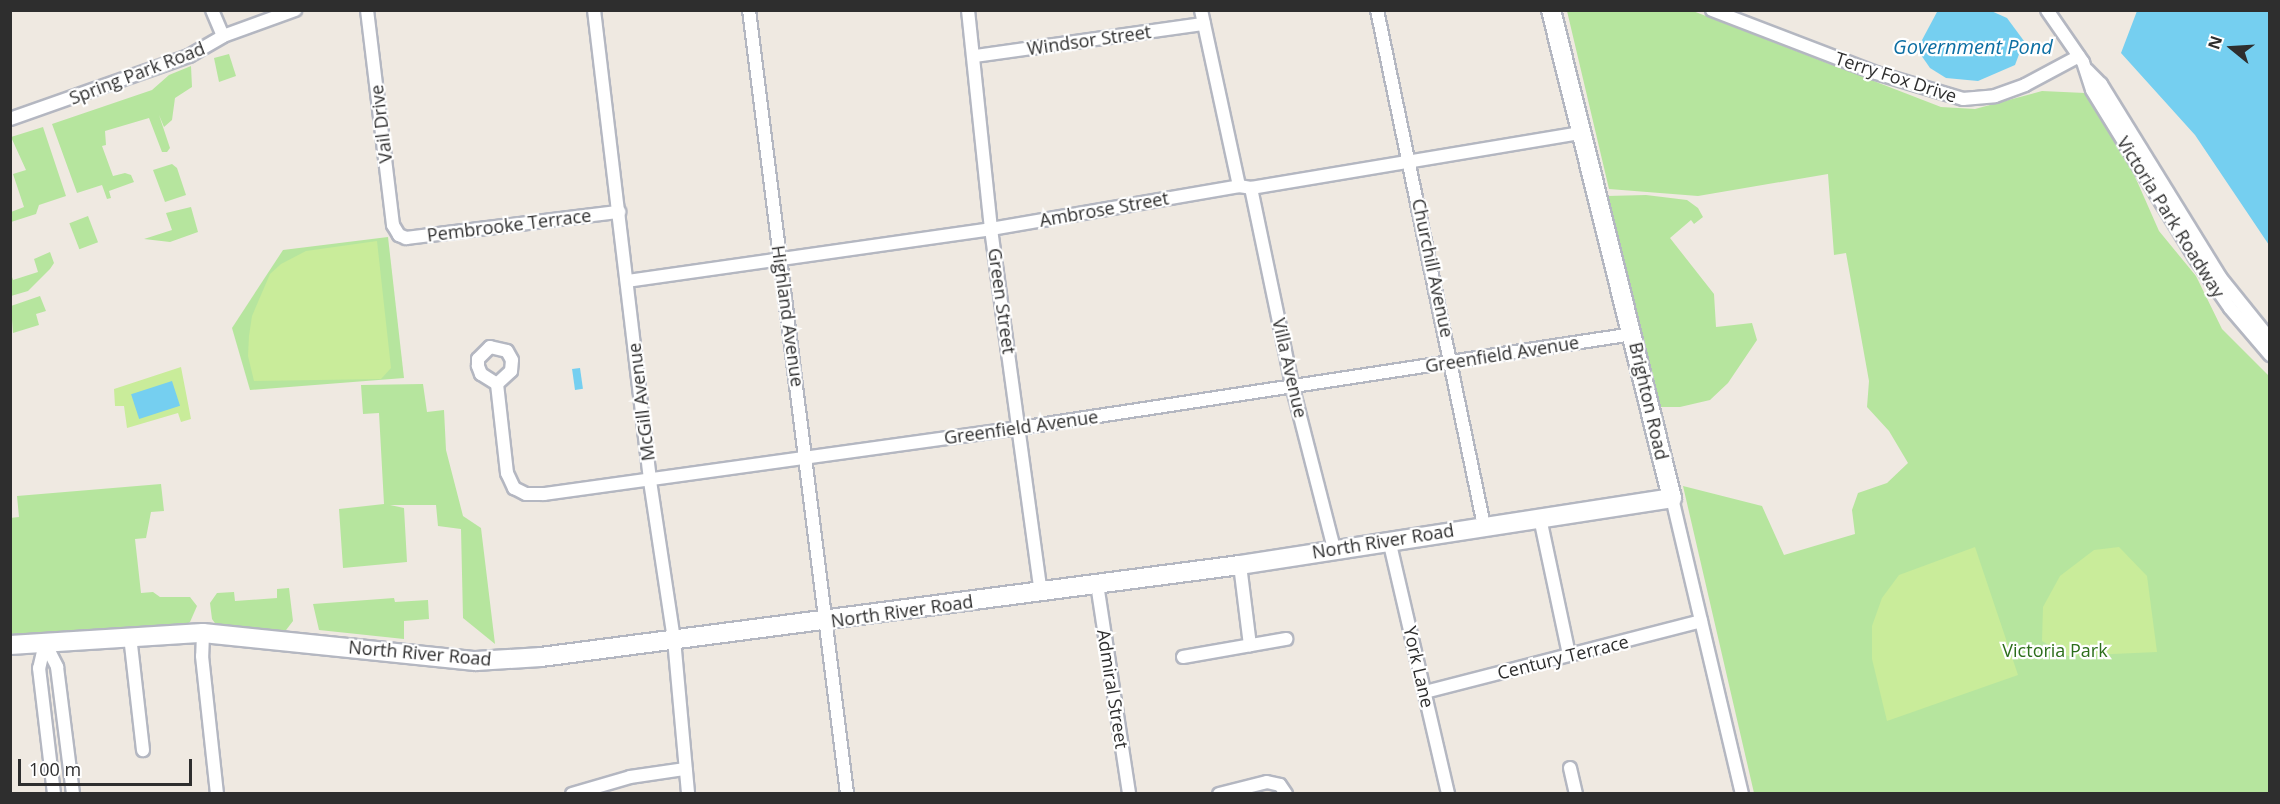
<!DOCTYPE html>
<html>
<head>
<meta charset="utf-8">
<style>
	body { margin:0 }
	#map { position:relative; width:2280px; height:804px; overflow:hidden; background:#efe9e1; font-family:"Open Sans",sans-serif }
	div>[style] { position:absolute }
	.green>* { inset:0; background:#b6e59e; transform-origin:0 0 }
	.pitch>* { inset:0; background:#c9ec9a }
	.water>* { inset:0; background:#75cff0; transform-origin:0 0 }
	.roads { filter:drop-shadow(2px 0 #b4b7c1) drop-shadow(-2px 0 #b4b7c1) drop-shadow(0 2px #b4b7c1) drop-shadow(0 -2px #b4b7c1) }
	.street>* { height:12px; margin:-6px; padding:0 6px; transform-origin:6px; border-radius:6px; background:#fff }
	.secondary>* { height:18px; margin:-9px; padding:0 9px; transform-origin:9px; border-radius:9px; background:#fff }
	span { translate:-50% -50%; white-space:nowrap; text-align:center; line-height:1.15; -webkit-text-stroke:4.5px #fff; paint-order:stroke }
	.street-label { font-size:18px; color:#2e2e2e }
	.park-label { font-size:18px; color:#2c6e1b }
	.water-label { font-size:20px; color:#0d6fa3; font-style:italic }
	.frame { position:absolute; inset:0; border:12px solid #2e2e2e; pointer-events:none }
	.north { position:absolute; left:2202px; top:18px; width:60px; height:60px; -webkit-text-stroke:4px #fff; paint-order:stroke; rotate:288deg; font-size:16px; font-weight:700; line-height:24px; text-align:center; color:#2e2e2e }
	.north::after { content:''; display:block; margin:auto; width:21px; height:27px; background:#2e2e2e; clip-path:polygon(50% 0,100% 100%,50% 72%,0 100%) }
	.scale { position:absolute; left:18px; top:759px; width:174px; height:27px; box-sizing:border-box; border:3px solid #2e2e2e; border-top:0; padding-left:8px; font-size:18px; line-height:21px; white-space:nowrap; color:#2e2e2e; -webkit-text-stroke:4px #fff; paint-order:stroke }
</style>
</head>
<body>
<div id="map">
	<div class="green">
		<i style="clip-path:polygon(1567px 11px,1693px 11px,1941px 107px,1975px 109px,2042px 91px,2085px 93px,2129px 163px,2159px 231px,2196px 276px,2222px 329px,2269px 376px,2269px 793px,1754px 793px,1683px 486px,1762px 506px,1784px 555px,1855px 534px,1852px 510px,1858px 493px,1887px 483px,1908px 463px,1889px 431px,1867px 407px,1869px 381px,1846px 253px,1834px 255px,1828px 174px,1698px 196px,1609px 189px)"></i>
		<i style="clip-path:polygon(229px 54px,236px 76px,219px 82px,214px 58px)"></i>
		<i style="clip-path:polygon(191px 66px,192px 87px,175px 98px,172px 120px,164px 127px,159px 115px,170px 148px,167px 152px,162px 152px,149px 118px,105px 131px,106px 145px,102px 146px,113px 176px,125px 173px,131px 175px,134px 182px,109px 191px,111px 198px,107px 199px,102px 185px,77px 193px,52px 124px,152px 90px,169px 75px)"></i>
		<i style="clip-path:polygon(43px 127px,66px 196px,39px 205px,36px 214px,11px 222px,11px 212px,24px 207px,13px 174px,26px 170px,11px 137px)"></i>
		<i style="clip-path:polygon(172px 164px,177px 168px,186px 195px,165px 202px,153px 170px)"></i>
		<i style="clip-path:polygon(1646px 195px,1687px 200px,1698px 208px,1703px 217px,1694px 224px,1691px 220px,1670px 238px,1714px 294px,1716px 327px,1752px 323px,1757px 340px,1728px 383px,1710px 400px,1680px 407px,1658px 407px,1607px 196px)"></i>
		<i style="clip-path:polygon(191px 207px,198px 232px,170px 242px,144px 239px,172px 230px,166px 213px)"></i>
		<i style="left:88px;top:216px;width:28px;height:20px;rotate:69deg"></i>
		<i style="clip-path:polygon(388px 237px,404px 378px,250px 390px,232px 328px,283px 250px)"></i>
		<i style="clip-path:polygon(50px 252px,54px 263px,50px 269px,28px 291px,11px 296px,11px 274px,13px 280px,38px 272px,34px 259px)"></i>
		<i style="clip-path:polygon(40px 296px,46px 311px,36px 314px,39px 325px,13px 333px,11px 306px)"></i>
		<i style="clip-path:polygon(423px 384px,427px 412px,444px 410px,446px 450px,463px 516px,481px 528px,495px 644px,463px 618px,461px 529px,438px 526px,436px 505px,390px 505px,404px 508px,407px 562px,343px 568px,339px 509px,384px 504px,379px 413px,363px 414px,361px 385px)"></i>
		<i style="clip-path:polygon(161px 484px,164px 511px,151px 512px,146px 538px,135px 539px,141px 593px,153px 592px,160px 597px,190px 597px,197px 606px,190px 622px,182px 627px,11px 637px,10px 518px,19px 517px,17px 496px)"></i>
		<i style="clip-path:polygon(289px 588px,293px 621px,283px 634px,217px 626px,212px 619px,210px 603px,217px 593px,234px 592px,235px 601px,277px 598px,277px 589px)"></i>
		<i style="clip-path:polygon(394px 598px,395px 602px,428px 600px,429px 619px,404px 621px,404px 639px,319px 630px,313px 604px)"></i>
	</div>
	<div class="pitch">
		<i style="clip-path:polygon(377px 241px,391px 368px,381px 379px,254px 381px,248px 356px,249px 336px,252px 316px,270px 274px,281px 264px,306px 251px)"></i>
		<i style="clip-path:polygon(181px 367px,191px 419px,181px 422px,178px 413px,127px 428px,124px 406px,115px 406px,114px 389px)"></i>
		<i style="clip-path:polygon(1975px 547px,2018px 675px,1887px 721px,1872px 659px,1872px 626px,1882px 598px,1899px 575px)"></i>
		<i style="clip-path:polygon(2119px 547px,2147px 576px,2157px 652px,2068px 656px,2042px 641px,2043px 607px,2060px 576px,2094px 550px)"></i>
	</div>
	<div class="water">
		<i style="clip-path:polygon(1989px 10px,2007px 18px,2024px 41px,2015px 65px,1978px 81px,1946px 78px,1930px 68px,1921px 55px,1922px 40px,1937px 12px)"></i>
		<i style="clip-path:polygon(2137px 11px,2269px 11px,2269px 245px,2195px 135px,2121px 53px)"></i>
		<i style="left:580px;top:368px;width:21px;height:8px;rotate:82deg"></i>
		<i style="left:172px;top:381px;width:26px;height:43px;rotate:72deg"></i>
	</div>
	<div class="roads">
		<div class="street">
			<i style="left:212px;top:10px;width:28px;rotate:67deg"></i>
			<i style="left:367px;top:10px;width:217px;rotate:83.1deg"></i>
			<i style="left:393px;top:225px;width:12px;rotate:59deg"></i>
			<i style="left:399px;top:235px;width:8px;rotate:23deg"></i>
			<i style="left:406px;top:238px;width:215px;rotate:-7deg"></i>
			<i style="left:594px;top:10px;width:474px;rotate:83.2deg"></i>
			<i style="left:650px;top:481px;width:160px;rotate:81.4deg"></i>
			<i style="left:674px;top:639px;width:156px;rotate:84.8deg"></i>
			<i style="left:749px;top:10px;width:790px;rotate:82.87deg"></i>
			<i style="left:968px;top:10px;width:220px;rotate:84deg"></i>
			<i style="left:991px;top:229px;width:366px;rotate:82.2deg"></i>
			<i style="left:1201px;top:10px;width:180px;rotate:77.8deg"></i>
			<i style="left:1377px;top:10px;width:527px;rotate:78.28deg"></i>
			<i style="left:1712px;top:10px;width:176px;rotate:21deg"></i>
			<i style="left:1876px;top:73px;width:91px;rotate:16.6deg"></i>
			<i style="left:1963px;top:99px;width:32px;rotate:-5deg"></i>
			<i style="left:1995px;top:96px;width:32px;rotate:-20deg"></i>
			<i style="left:2025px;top:85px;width:61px;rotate:-28.2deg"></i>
			<i style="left:2047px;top:10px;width:63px;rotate:55.3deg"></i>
			<i style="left:2083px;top:62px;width:29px;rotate:72deg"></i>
			<i style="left:2092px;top:90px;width:195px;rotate:58.4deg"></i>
			<i style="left:2194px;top:256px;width:63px;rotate:55.3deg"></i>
			<i style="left:2230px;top:308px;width:62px;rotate:49.6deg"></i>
			<i style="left:975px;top:56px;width:231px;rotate:-8deg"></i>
			<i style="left:2087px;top:70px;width:20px;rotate:45deg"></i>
			<i style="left:2101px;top:84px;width:227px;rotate:58.3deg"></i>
			<i style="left:2220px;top:277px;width:80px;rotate:51.1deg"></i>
			<i style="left:10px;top:119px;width:190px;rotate:-19.4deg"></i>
			<i style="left:189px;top:56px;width:39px;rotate:-30deg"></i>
			<i style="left:223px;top:36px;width:77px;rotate:-19.9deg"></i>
			<i style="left:1251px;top:188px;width:201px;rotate:78.2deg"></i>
			<i style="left:1292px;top:385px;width:168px;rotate:75.6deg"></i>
			<i style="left:627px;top:281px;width:368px;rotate:-8.1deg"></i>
			<i style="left:991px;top:229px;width:252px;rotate:-9.8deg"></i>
			<i style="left:1239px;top:186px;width:12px;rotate:9deg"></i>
			<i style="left:1251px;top:188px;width:333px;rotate:-9.5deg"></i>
			<i style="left:497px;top:384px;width:19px;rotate:-148deg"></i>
			<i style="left:481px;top:374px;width:9px;rotate:-111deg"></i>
			<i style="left:478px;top:366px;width:7px;rotate:-90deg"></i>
			<i style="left:478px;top:359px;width:17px;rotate:-45deg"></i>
			<i style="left:490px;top:347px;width:17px;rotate:13deg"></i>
			<i style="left:507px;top:351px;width:10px;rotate:61deg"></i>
			<i style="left:512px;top:360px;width:11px;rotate:95deg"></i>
			<i style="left:511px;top:371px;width:19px;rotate:137deg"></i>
			<i style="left:497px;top:384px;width:90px;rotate:83.6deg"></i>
			<i style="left:507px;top:473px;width:17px;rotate:65deg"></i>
			<i style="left:514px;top:488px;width:13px;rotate:27deg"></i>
			<i style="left:526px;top:494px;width:18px"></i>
			<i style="left:544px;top:494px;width:481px;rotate:-7.9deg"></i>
			<i style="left:1020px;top:428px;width:620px;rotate:-8.72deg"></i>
			<i style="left:1672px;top:498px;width:304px;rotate:76.7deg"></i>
			<i style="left:1540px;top:518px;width:140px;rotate:78deg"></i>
			<i style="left:1389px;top:540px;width:261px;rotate:76.9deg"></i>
			<i style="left:1240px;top:565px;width:81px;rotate:82.9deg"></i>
			<i style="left:1097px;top:584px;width:212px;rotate:81.3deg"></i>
			<i style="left:203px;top:633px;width:23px;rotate:92deg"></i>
			<i style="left:202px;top:656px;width:139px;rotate:83.8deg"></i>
			<i style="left:130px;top:636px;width:115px;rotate:83.5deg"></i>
			<i style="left:45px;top:643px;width:27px;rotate:63deg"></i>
			<i style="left:57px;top:667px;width:128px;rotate:82.8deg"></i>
			<i style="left:45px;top:643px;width:26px;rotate:103deg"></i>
			<i style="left:39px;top:668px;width:127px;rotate:83.2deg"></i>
			<i style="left:1183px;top:657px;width:105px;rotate:-9.9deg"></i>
			<i style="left:1425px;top:692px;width:285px;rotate:-14.4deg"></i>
			<i style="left:1570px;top:768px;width:27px;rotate:77deg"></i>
			<i style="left:572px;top:794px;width:60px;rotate:-16.3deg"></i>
			<i style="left:630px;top:777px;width:56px;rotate:-8.3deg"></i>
			<i style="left:1219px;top:794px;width:49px;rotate:-14deg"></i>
			<i style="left:1267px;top:782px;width:13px;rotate:13deg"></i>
			<i style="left:1280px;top:785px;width:11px;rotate:56deg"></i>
		</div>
		<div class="secondary">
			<i style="left:10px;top:645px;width:193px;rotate:-3.6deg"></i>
			<i style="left:203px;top:633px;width:274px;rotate:5.9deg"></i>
			<i style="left:476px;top:661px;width:65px;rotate:-3.5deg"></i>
			<i style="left:541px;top:657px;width:705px;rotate:-7.5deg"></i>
			<i style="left:1240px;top:565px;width:437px;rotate:-8.8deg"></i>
			<i style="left:1672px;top:498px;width:503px;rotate:-103.93deg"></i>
		</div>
	</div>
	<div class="street-label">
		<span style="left:1089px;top:40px;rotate:-8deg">Windsor Street</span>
		<span style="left:137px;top:73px;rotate:-21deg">Spring Park Road</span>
		<span style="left:1896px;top:77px;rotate:18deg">Terry Fox Drive</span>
		<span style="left:381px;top:124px;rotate:-97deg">Vail Drive</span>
		<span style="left:1104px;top:209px;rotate:-10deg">Ambrose Street</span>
		<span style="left:2171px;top:217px;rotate:58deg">Victoria Park Roadway</span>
		<span style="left:509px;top:225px;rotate:-7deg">Pembrooke Terrace</span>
		<span style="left:1433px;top:268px;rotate:78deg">Churchill Avenue</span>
		<span style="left:1002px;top:301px;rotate:82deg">Green Street</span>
		<span style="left:788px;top:316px;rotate:82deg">Highland Avenue</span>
		<span style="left:1502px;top:354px;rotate:-9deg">Greenfield Avenue</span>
		<span style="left:1290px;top:368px;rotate:77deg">Villa Avenue</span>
		<span style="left:1649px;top:401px;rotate:77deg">Brighton Road</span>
		<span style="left:641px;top:402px;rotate:-97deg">McGill Avenue</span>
		<span style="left:1021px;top:427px;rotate:-8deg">Greenfield Avenue</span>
		<span style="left:1383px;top:541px;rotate:-9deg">North River Road</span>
		<span style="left:902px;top:611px;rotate:-8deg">North River Road</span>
		<span style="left:420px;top:653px;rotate:5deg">North River Road</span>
		<span style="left:1563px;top:657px;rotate:-14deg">Century Terrace</span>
		<span style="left:1419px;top:667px;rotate:77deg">York Lane</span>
		<span style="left:1113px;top:689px;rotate:81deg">Admiral Street</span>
	</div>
	<div class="park-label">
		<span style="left:2055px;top:650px">Victoria Park</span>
	</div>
	<div class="water-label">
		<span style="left:1973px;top:46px">Government Pond</span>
	</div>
	<div class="frame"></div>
	<div class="north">N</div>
	<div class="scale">100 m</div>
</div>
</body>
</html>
